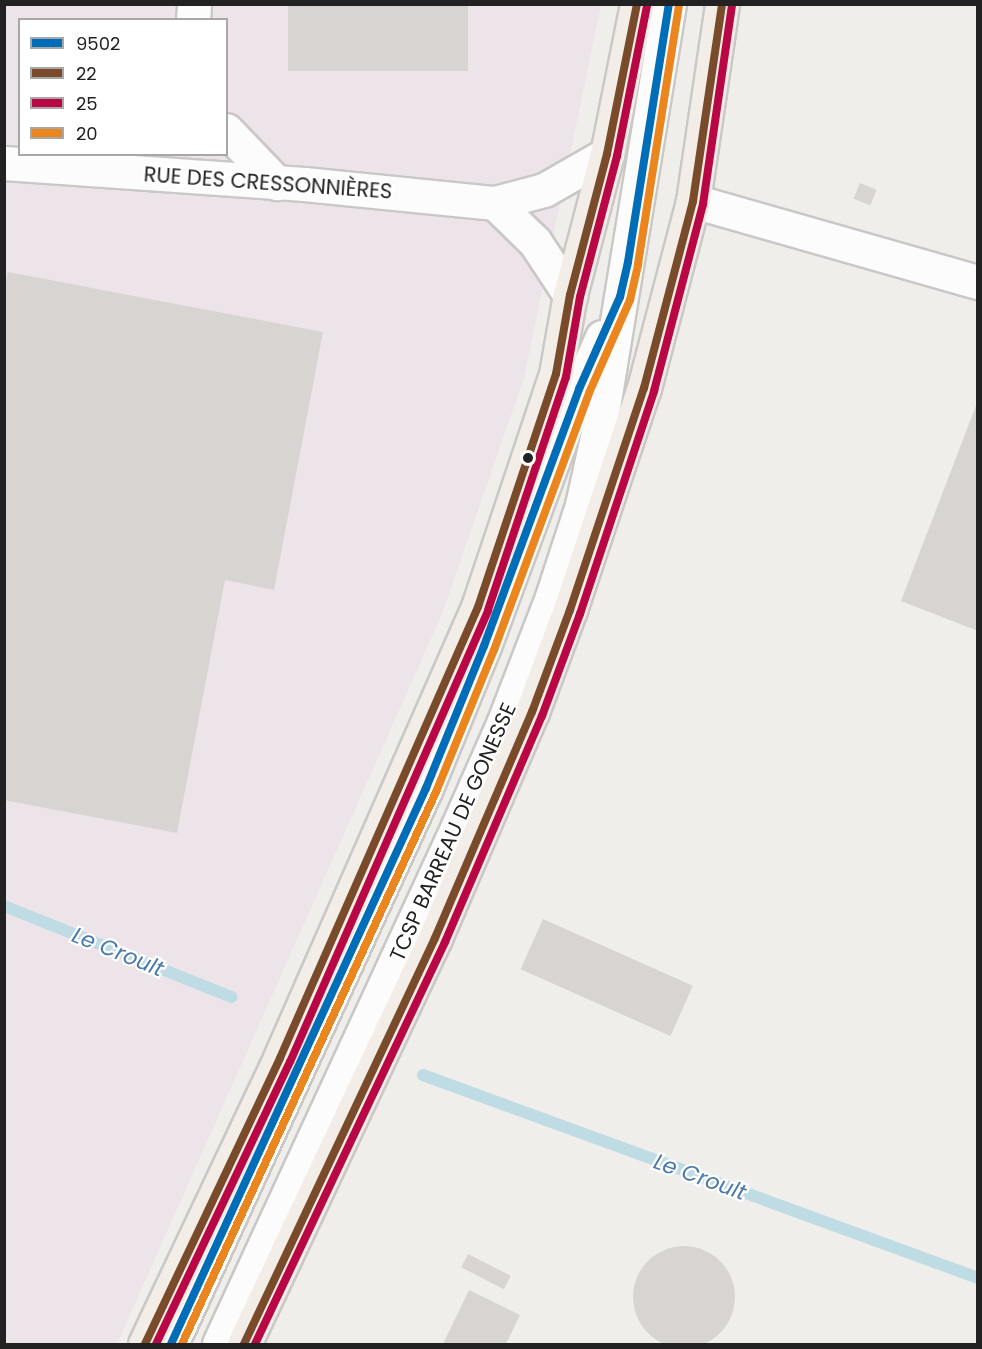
<!DOCTYPE html>
<html>
<head>
<meta charset="utf-8">
<style>
	body { margin:0 }
	#map { position:relative; width:982px; height:1349px; overflow:hidden; background:#f0eeeb; font-family:Poppins,sans-serif }
	div>[style] { position:absolute }
	.industrial>* { inset:0; background:#ede4e9 }
	.stream>* { height:12px; margin:-6px; padding:0 6px; transform-origin:6px; border-radius:6px; background:#bfdbe3 }
	.building>* { inset:0; background:#d7d4d2; transform-origin:0 0 }
	.round { border-radius:50% }
	.roads { filter:drop-shadow(2px 0 #c9c8c7) drop-shadow(-2px 0 #c9c8c7) drop-shadow(0 2px #c9c8c7) drop-shadow(0 -2px #c9c8c7) }
	.minor>* { height:33px; margin:-16.5px; padding:0 16.5px; transform-origin:16.5px; border-radius:16.5px; background:#fdfcfc }
	.major>* { height:33px; margin:-16.5px; padding:0 16.5px; transform-origin:16.5px; border-radius:16.5px; background:#f3ede7 }
	.bus-1>* { height:8px; margin:-4px; padding:0 4px; transform-origin:4px; border-radius:4px; background:#006db8 }
	.bus-2>* { height:8px; margin:-4px; padding:0 4px; transform-origin:4px; border-radius:4px; background:#7a4b2a }
	.bus-3>* { height:8px; margin:-4px; padding:0 4px; transform-origin:4px; border-radius:4px; background:#b90745 }
	.bus-4>* { height:8px; margin:-4px; padding:0 4px; transform-origin:4px; border-radius:4px; background:#eb861f }
	.dots>* { width:16px; height:16px; translate:-50% -50%; box-sizing:border-box; border:3px solid #fff; border-radius:50% }
	span { translate:-50% -50%; white-space:nowrap; text-align:center; line-height:1.15; -webkit-text-stroke:4.5px #fff; paint-order:stroke }
	.street-label { font-size:21px; color:#222 }
	.water-label { font-size:22px; color:#4a7aab; font-style:italic }
	.frame { position:absolute; inset:0; border:6px solid #222; pointer-events:none }
	.legend { position:absolute; left:18px; top:18px; width:210px; height:138px; box-sizing:border-box; background:#fff; border:2px solid #a7a7a7; margin:0; padding:8px 10px; list-style:none; font-size:18px; color:#222 }
	.legend li { display:flex; align-items:center; gap:12px; height:30px }
	.legend b { width:30px; border:2px solid #a7a7a7 }
</style>
</head>
<body>
<div id="map">
	<div class="industrial">
		<i style="clip-path:polygon(evenodd,5px 5px,601px 5px,524px 378px,442px 614px,117px 1344px,5px 1344px,5px 5px,20px 20px,226px 20px,226px 154px,20px 154px,20px 20px)"></i>
	</div>
	<div class="stream">
		<i style="left:4px;top:906px;width:245px;rotate:21.8deg"></i>
		<i style="left:423px;top:1075px;width:591px;rotate:20.09deg"></i>
	</div>
	<div class="building">
		<i style="left:288px;top:4px;width:180px;height:67px"></i>
		<i style="left:860px;top:183px;width:18px;height:17px;rotate:22deg"></i>
		<i style="clip-path:polygon(8px 272px,323px 332px,274px 590px,225px 580px,177px 833px,4px 800px,4px 289px)"></i>
		<i style="clip-path:polygon(977px 403px,978px 403px,978px 631px,901px 601px)"></i>
		<i style="left:543px;top:919px;width:164px;height:55px;rotate:24deg"></i>
		<i class="round" style="left:633px;top:1246px;width:102px;height:102px"></i>
		<i style="left:468px;top:1254px;width:48px;height:15px;rotate:27deg"></i>
		<i style="clip-path:polygon(469px 1290px,520px 1315px,506px 1344px,443px 1344px)"></i>
	</div>
	<div class="roads">
		<div class="minor">
			<i style="left:193px;top:20px;width:16px;rotate:-86deg"></i>
			<i style="left:226px;top:130px;width:74px;rotate:46.1deg"></i>
			<i style="left:4px;top:163px;width:301px;rotate:4deg"></i>
			<i style="left:304px;top:184px;width:192px;rotate:5.7deg"></i>
			<i style="left:495px;top:203px;width:51px;rotate:-14.9deg"></i>
			<i style="left:544px;top:190px;width:73px;rotate:-29.7deg"></i>
			<i style="left:693px;top:201px;width:296px;rotate:15.9deg"></i>
			<i style="left:495px;top:203px;width:56px;rotate:44.3deg"></i>
			<i style="left:535px;top:242px;width:64px;rotate:56.6deg"></i>
			<i style="left:171px;top:1344px;width:612px;rotate:-65.36deg"></i>
			<i style="left:426px;top:788px;width:153px;rotate:-67.8deg"></i>
			<i style="left:484px;top:646px;width:274px;rotate:-69.7deg"></i>
			<i style="left:579px;top:389px;width:57px;rotate:-66.1deg"></i>
			<i style="left:219px;top:1344px;width:570px;rotate:-65.23deg"></i>
			<i style="left:458px;top:826px;width:111px;rotate:-66.2deg"></i>
			<i style="left:503px;top:724px;width:136px;rotate:-68.9deg"></i>
			<i style="left:552px;top:597px;width:97px;rotate:-71.9deg"></i>
			<i style="left:582px;top:505px;width:88px;rotate:-77.5deg"></i>
			<i style="left:601px;top:419px;width:421px;rotate:-80.7deg"></i>
		</div>
		<div class="major">
			<i style="left:145px;top:1344px;width:316px;rotate:-64.7deg"></i>
			<i style="left:280px;top:1058px;width:493px;rotate:-66.3deg"></i>
			<i style="left:478px;top:607px;width:246px;rotate:-71.5deg"></i>
			<i style="left:556px;top:374px;width:80px;rotate:-80deg"></i>
			<i style="left:570px;top:295px;width:146px;rotate:-75.3deg"></i>
			<i style="left:607px;top:154px;width:153px;rotate:-78.7deg"></i>
			<i style="left:244px;top:1344px;width:449px;rotate:-64.8deg"></i>
			<i style="left:435px;top:938px;width:246px;rotate:-66.8deg"></i>
			<i style="left:532px;top:712px;width:109px;rotate:-69.6deg"></i>
			<i style="left:570px;top:610px;width:234px;rotate:-71.6deg"></i>
			<i style="left:644px;top:388px;width:193px;rotate:-75.3deg"></i>
			<i style="left:693px;top:201px;width:199px;rotate:-81.6deg"></i>
		</div>
	</div>
	<div class="bus-1">
		<i style="left:171px;top:1344px;width:612px;rotate:-65.36deg"></i>
		<i style="left:426px;top:788px;width:153px;rotate:-67.8deg"></i>
		<i style="left:484px;top:646px;width:274px;rotate:-69.7deg"></i>
		<i style="left:579px;top:389px;width:101px;rotate:-66deg"></i>
		<i style="left:620px;top:297px;width:36px;rotate:-77deg"></i>
		<i style="left:628px;top:262px;width:261px;rotate:-81deg"></i>
	</div>
	<div class="bus-2">
		<i style="left:145px;top:1344px;width:316px;rotate:-64.7deg"></i>
		<i style="left:280px;top:1058px;width:493px;rotate:-66.3deg"></i>
		<i style="left:478px;top:607px;width:246px;rotate:-71.5deg"></i>
		<i style="left:556px;top:374px;width:80px;rotate:-80deg"></i>
		<i style="left:570px;top:295px;width:146px;rotate:-75.3deg"></i>
		<i style="left:607px;top:154px;width:153px;rotate:-78.7deg"></i>
		<i style="left:244px;top:1344px;width:449px;rotate:-64.8deg"></i>
		<i style="left:435px;top:938px;width:246px;rotate:-66.8deg"></i>
		<i style="left:532px;top:712px;width:109px;rotate:-69.6deg"></i>
		<i style="left:570px;top:610px;width:234px;rotate:-71.6deg"></i>
		<i style="left:644px;top:388px;width:193px;rotate:-75.3deg"></i>
		<i style="left:693px;top:201px;width:199px;rotate:-81.6deg"></i>
	</div>
	<div class="bus-3">
		<i style="left:156px;top:1344px;width:312px;rotate:-64.6deg"></i>
		<i style="left:290px;top:1062px;width:493px;rotate:-66.3deg"></i>
		<i style="left:488px;top:610px;width:246px;rotate:-71.5deg"></i>
		<i style="left:566px;top:377px;width:81px;rotate:-80.1deg"></i>
		<i style="left:580px;top:297px;width:146px;rotate:-75.3deg"></i>
		<i style="left:617px;top:156px;width:153px;rotate:-78.7deg"></i>
		<i style="left:255px;top:1344px;width:445px;rotate:-64.7deg"></i>
		<i style="left:445px;top:942px;width:246px;rotate:-66.8deg"></i>
		<i style="left:542px;top:716px;width:109px;rotate:-69.6deg"></i>
		<i style="left:580px;top:614px;width:235px;rotate:-71.6deg"></i>
		<i style="left:654px;top:391px;width:193px;rotate:-75.3deg"></i>
		<i style="left:703px;top:204px;width:200px;rotate:-81.7deg"></i>
	</div>
	<div class="bus-4">
		<i style="left:182px;top:1344px;width:608px;rotate:-65.29deg"></i>
		<i style="left:436px;top:792px;width:153px;rotate:-67.8deg"></i>
		<i style="left:494px;top:650px;width:274px;rotate:-69.7deg"></i>
		<i style="left:589px;top:393px;width:102px;rotate:-66.2deg"></i>
		<i style="left:630px;top:300px;width:37px;rotate:-77deg"></i>
		<i style="left:638px;top:264px;width:261px;rotate:-81deg"></i>
	</div>
	<div class="dots">
		<i style="left:528px;top:458px;background:#222"></i>
	</div>
	<div class="street-label">
		<span style="left:268px;top:183px;rotate:4deg">RUE DES CRESSONNIÈRES</span>
		<span style="left:453px;top:832px;rotate:-66deg">TCSP BARREAU DE GONESSE</span>
	</div>
	<div class="water-label">
		<span style="left:118px;top:952px;rotate:22deg">Le Croult</span>
		<span style="left:700px;top:1177px;rotate:20deg">Le Croult</span>
	</div>
	<div class="frame"></div>
	<ul class="legend">
	<li><b style="height:8px;background:#006db8"></b>9502</li>
	<li><b style="height:8px;background:#7a4b2a"></b>22</li>
	<li><b style="height:8px;background:#b90745"></b>25</li>
	<li><b style="height:8px;background:#eb861f"></b>20</li>
	</ul>
</div>
</body>
</html>
